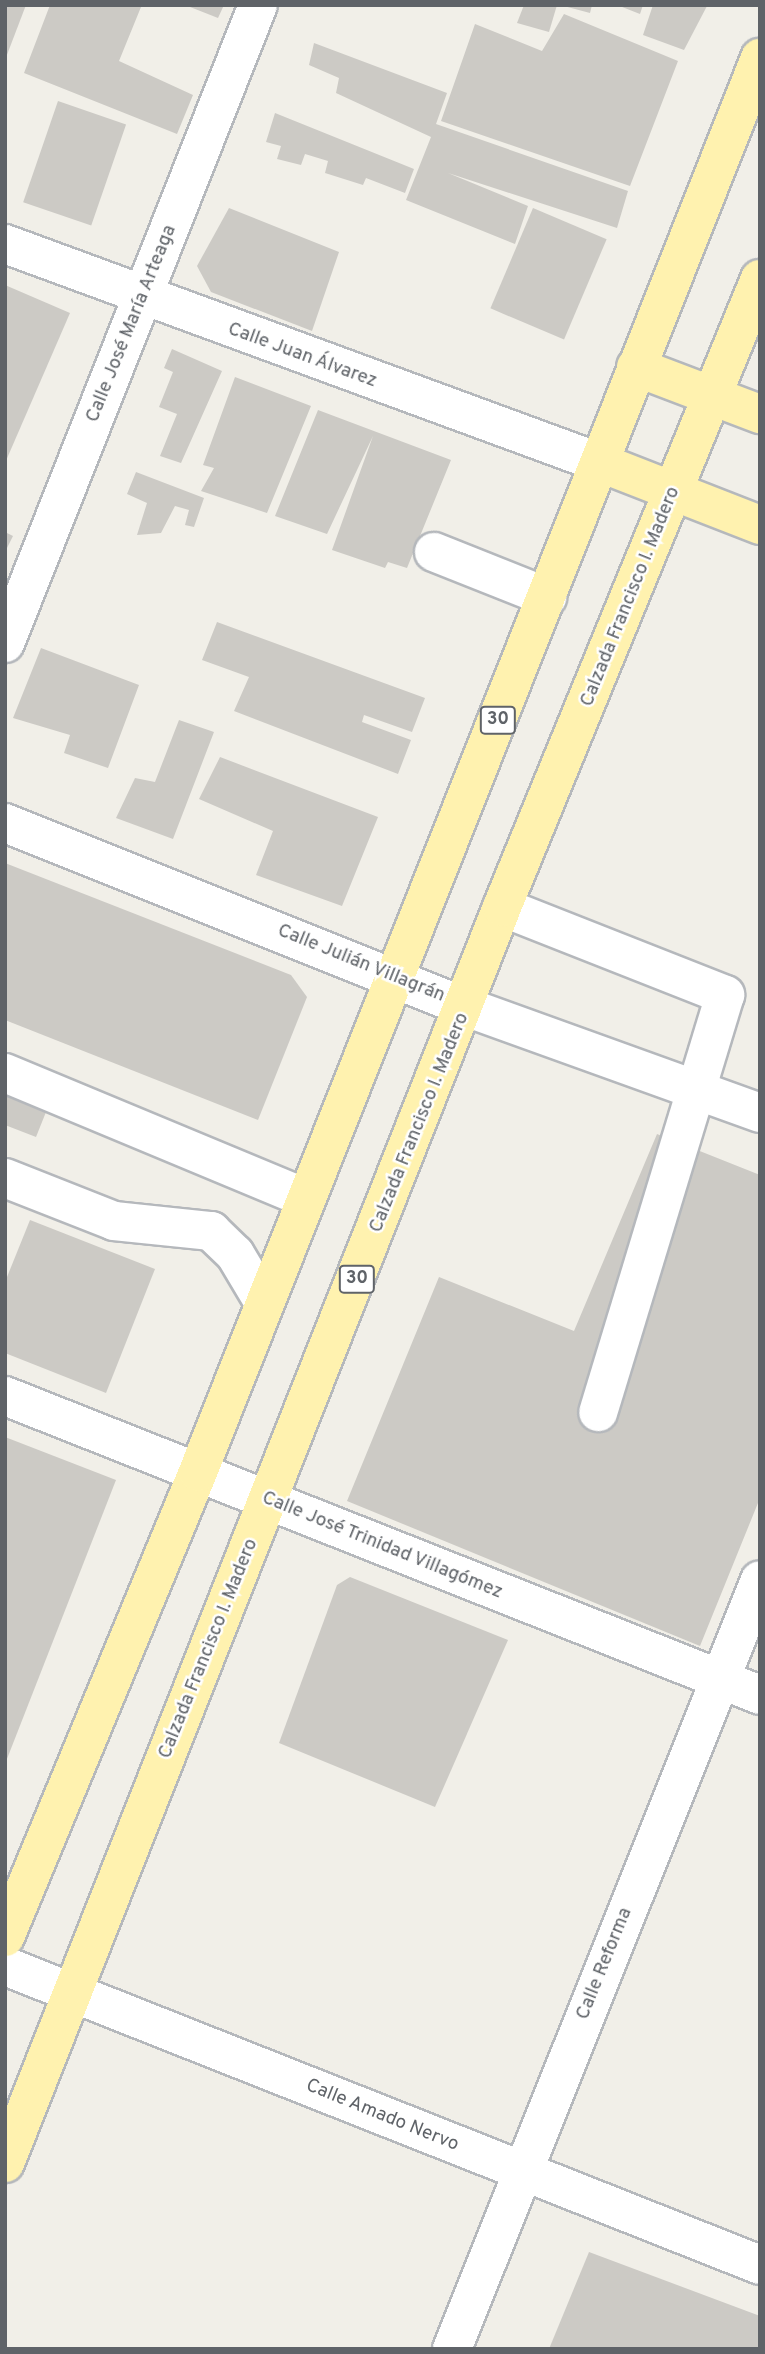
<!DOCTYPE html>
<html>
<head>
<meta charset="utf-8">
<style>
	body { margin:0 }
	#map { position:relative; width:765px; height:2354px; overflow:hidden; background:#f1efe8; font-family:Overpass,sans-serif }
	div>[style] { position:absolute }
	.building>* { inset:0; background:#cccac5; transform-origin:0 0 }
	.roads { filter:drop-shadow(2px 0 #b5b8bc) drop-shadow(-2px 0 #b5b8bc) drop-shadow(0 2px #b5b8bc) drop-shadow(0 -2px #b5b8bc) }
	.minor>* { height:38px; margin:-19px; padding:0 19px; transform-origin:19px; border-radius:19px; background:#fff }
	.major>* { height:38px; margin:-19px; padding:0 19px; transform-origin:19px; border-radius:19px; background:#fff2af }
	span { translate:-50% -50%; white-space:nowrap; text-align:center; line-height:1.15; -webkit-text-stroke:5px #fff; paint-order:stroke }
	.shield-label span { padding:2px 5px; background:#fff; border:2px solid; border-radius:5px; -webkit-text-stroke-width:0 }
	.shield-label { font-size:18px; color:#5f6368; font-weight:700 }
	.street-label { font-size:19px; color:#5f6368 }
	.frame { position:absolute; inset:0; border:7px solid #5f6368; pointer-events:none }
</style>
</head>
<body>
<div id="map">
	<div class="building">
		<i style="clip-path:polygon(5px 5px,26px 5px,5px 60px)"></i>
		<i style="clip-path:polygon(50px 5px,141px 7px,119px 61px,193px 95px,177px 134px,24px 73px)"></i>
		<i style="clip-path:polygon(185px 5px,224px 5px,218px 18px)"></i>
		<i style="clip-path:polygon(524px 5px,557px 5px,549px 32px,517px 23px)"></i>
		<i style="clip-path:polygon(560px 5px,592px 5px,590px 13px)"></i>
		<i style="clip-path:polygon(617px 5px,643px 5px,640px 14px)"></i>
		<i style="clip-path:polygon(653px 5px,707px 6px,684px 50px,643px 35px)"></i>
		<i style="clip-path:polygon(564px 14px,678px 61px,630px 186px,441px 121px,475px 24px,542px 51px)"></i>
		<i style="clip-path:polygon(314px 43px,447px 93px,436px 124px,628px 191px,617px 228px,448px 173px,528px 206px,515px 244px,406px 200px,431px 137px,336px 93px,339px 78px,309px 65px)"></i>
		<i style="left:58px;top:101px;width:72px;height:107px;rotate:19deg"></i>
		<i style="clip-path:polygon(275px 113px,414px 169px,405px 193px,366px 178px,363px 185px,325px 173px,328px 161px,305px 154px,301px 165px,277px 159px,281px 146px,266px 142px)"></i>
		<i style="clip-path:polygon(229px 208px,339px 252px,312px 331px,211px 292px,197px 266px)"></i>
		<i style="left:533px;top:208px;width:80px;height:109px;rotate:23deg"></i>
		<i style="clip-path:polygon(5px 285px,70px 313px,5px 463px)"></i>
		<i style="clip-path:polygon(172px 349px,222px 371px,181px 463px,160px 456px,177px 414px,159px 407px,173px 372px,164px 368px)"></i>
		<i style="clip-path:polygon(235px 377px,311px 406px,267px 513px,201px 491px,214px 468px,203px 465px)"></i>
		<i style="clip-path:polygon(318px 410px,451px 460px,407px 568px,388px 562px,385px 568px,332px 550px,373px 436px,327px 534px,275px 516px)"></i>
		<i style="clip-path:polygon(136px 472px,204px 498px,194px 527px,185px 525px,189px 510px,175px 506px,161px 533px,137px 535px,147px 503px,127px 494px)"></i>
		<i style="clip-path:polygon(5px 532px,13px 536px,5px 552px)"></i>
		<i style="clip-path:polygon(217px 622px,425px 698px,412px 732px,364px 715px,362px 722px,411px 740px,398px 774px,234px 711px,249px 677px,202px 660px)"></i>
		<i style="clip-path:polygon(41px 648px,139px 685px,108px 768px,64px 753px,70px 735px,13px 718px)"></i>
		<i style="clip-path:polygon(179px 720px,214px 732px,173px 839px,116px 818px,135px 778px,155px 782px)"></i>
		<i style="clip-path:polygon(220px 757px,378px 817px,342px 906px,256px 875px,273px 831px,199px 799px)"></i>
		<i style="clip-path:polygon(5px 863px,291px 975px,307px 997px,258px 1120px,5px 1020px)"></i>
		<i style="clip-path:polygon(5px 1090px,48px 1107px,36px 1137px,5px 1125px)"></i>
		<i style="clip-path:polygon(657px 1134px,760px 1175px,760px 1498px,700px 1646px,347px 1501px,439px 1277px,574px 1331px)"></i>
		<i style="clip-path:polygon(30px 1220px,155px 1269px,106px 1393px,5px 1353px,5px 1282px)"></i>
		<i style="clip-path:polygon(5px 1437px,116px 1480px,5px 1764px)"></i>
		<i style="clip-path:polygon(350px 1577px,508px 1640px,435px 1807px,279px 1743px,337px 1585px)"></i>
		<i style="clip-path:polygon(589px 2252px,760px 2316px,760px 2349px,549px 2349px)"></i>
	</div>
	<div class="roads">
		<div class="minor">
			<i style="left:5px;top:244px;width:635px;rotate:20.18deg"></i>
			<i style="left:434px;top:552px;width:122px;rotate:21.7deg"></i>
			<i style="left:5px;top:643px;width:686px;rotate:-68.37deg"></i>
			<i style="left:5px;top:823px;width:496px;rotate:21.8deg"></i>
			<i style="left:466px;top:1007px;width:313px;rotate:19.8deg"></i>
			<i style="left:502px;top:907px;width:240px;rotate:21.5deg"></i>
			<i style="left:725px;top:995px;width:436px;rotate:106.9deg"></i>
			<i style="left:5px;top:1073px;width:325px;rotate:22.6deg"></i>
			<i style="left:5px;top:1178px;width:117px;rotate:21.5deg"></i>
			<i style="left:114px;top:1221px;width:98px;rotate:5.9deg"></i>
			<i style="left:211px;top:1231px;width:33px;rotate:44deg"></i>
			<i style="left:235px;top:1254px;width:55px;rotate:59.2deg"></i>
			<i style="left:5px;top:1396px;width:812px;rotate:21.6deg"></i>
			<i style="left:5px;top:1966px;width:812px;rotate:21.6deg"></i>
			<i style="left:452px;top:2349px;width:828px;rotate:-68.17deg"></i>
		</div>
		<div class="major">
			<i style="left:636px;top:367px;width:133px;rotate:20.8deg"></i>
			<i style="left:601px;top:463px;width:171px;rotate:21.3deg"></i>
			<i style="left:5px;top:1937px;width:503px;rotate:-67.46deg"></i>
			<i style="left:198px;top:1472px;width:1522px;rotate:-68.32deg"></i>
			<i style="left:5px;top:2163px;width:1351px;rotate:-68.41deg"></i>
			<i style="left:502px;top:907px;width:679px;rotate:-67.67deg"></i>
		</div>
	</div>
	<div class="shield-label">
		<span style="left:498px;top:720px">30</span>
		<span style="left:357px;top:1279px">30</span>
	</div>
	<div class="street-label">
		<span style="left:132px;top:324px;rotate:-68deg">Calle José María Arteaga</span>
		<span style="left:302px;top:356px;rotate:20deg">Calle Juan Álvarez</span>
		<span style="left:631px;top:597px;rotate:-68deg">Calzada Francisco I. Madero</span>
		<span style="left:361px;top:964px;rotate:22deg">Calle Julián Villagrán</span>
		<span style="left:420px;top:1123px;rotate:-68deg">Calzada Francisco I. Madero</span>
		<span style="left:382px;top:1546px;rotate:22deg">Calle José Trinidad Villagómez</span>
		<span style="left:209px;top:1649px;rotate:-68deg">Calzada Francisco I. Madero</span>
		<span style="left:605px;top:1964px;rotate:-68deg">Calle Reforma</span>
		<span style="left:382px;top:2116px;rotate:22deg">Calle Amado Nervo</span>
	</div>
	<div class="frame"></div>
</div>
</body>
</html>
